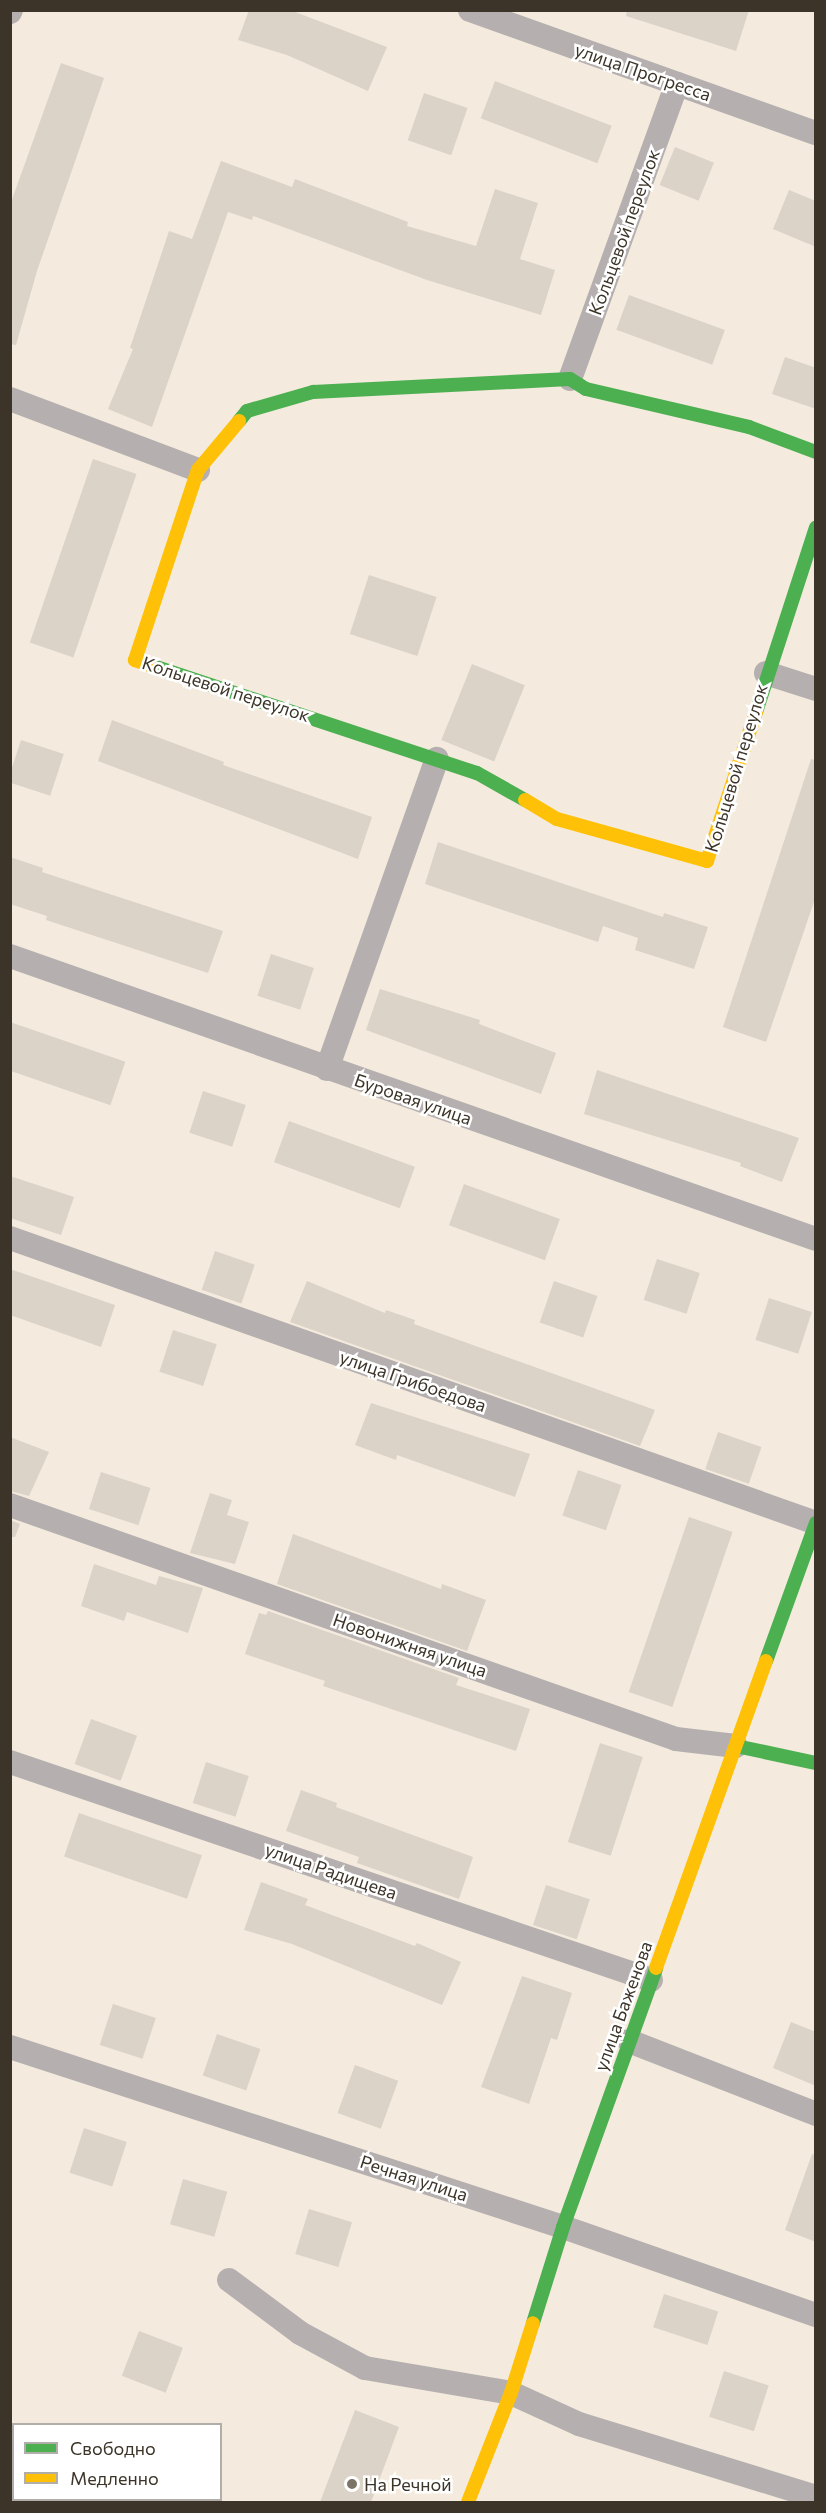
<!DOCTYPE html>
<html>
<head>
<meta charset="utf-8">
<style>
	body { margin:0 }
	#map { position:relative; width:826px; height:2513px; overflow:hidden; background:#f4ebde; font-family:Commissioner,sans-serif }
	div>[style] { position:absolute }
	.building>* { inset:0; background:#dbd3c7; transform-origin:0 0 }
	.street>* { height:24px; margin:-12px; padding:0 12px; transform-origin:12px; border-radius:12px; background:#b5b0af }
	.fast>* { height:14px; margin:-7px; padding:0 7px; transform-origin:7px; border-radius:7px; background:#4caf50 }
	.slow>* { height:14px; margin:-7px; padding:0 7px; transform-origin:7px; border-radius:7px; background:#ffc107 }
	.dots>* { width:16px; height:16px; translate:-50% -50%; box-sizing:border-box; border:3px solid #fff; border-radius:50% }
	span { translate:-50% -50%; white-space:nowrap; text-align:center; line-height:1.15; -webkit-text-stroke:5px #fff; paint-order:stroke }
	.street-label { font-size:18px; color:#3c3428 }
	.poi-label { font-size:18px; color:#3c3428 }
	.left { translate:0 -50%; text-align:left }
	.frame { position:absolute; inset:0; border:12px solid #3c3428; pointer-events:none }
	.legend { position:absolute; left:12px; top:2423px; width:210px; height:78px; box-sizing:border-box; background:#fff; border:2px solid #b1aea9; margin:0; padding:8px 10px; list-style:none; font-size:18px; color:#3c3428 }
	.legend li { display:flex; align-items:center; gap:12px; height:30px }
	.legend b { width:30px; border:2px solid #b1aea9 }
</style>
</head>
<body>
<div id="map">
	<div class="building">
		<i style="clip-path:polygon(249px 10px,290px 10px,387px 47px,368px 91px,287px 55px,238px 40px)"></i>
		<i style="clip-path:polygon(627px 10px,749px 10px,736px 51px,626px 16px)"></i>
		<i style="clip-path:polygon(61px 63px,104px 78px,37px 271px,16px 345px,10px 344px,10px 205px)"></i>
		<i style="left:495px;top:81px;width:125px;height:40px;rotate:21deg"></i>
		<i style="left:424px;top:93px;width:46px;height:50px;rotate:19deg"></i>
		<i style="left:675px;top:147px;width:42px;height:41px;rotate:22deg"></i>
		<i style="clip-path:polygon(221px 161px,292px 187px,295px 179px,408px 222px,407px 226px,476px 246px,495px 189px,538px 203px,520px 259px,555px 270px,541px 315px,427px 280px,253px 216px,252px 220px,228px 212px,152px 427px,108px 409px,133px 349px,130px 348px,169px 231px,192px 239px)"></i>
		<i style="clip-path:polygon(789px 190px,816px 201px,816px 247px,773px 229px)"></i>
		<i style="left:629px;top:295px;width:102px;height:37px;rotate:20deg"></i>
		<i style="clip-path:polygon(785px 357px,816px 368px,816px 409px,772px 394px)"></i>
		<i style="left:93px;top:459px;width:46px;height:194px;rotate:19deg"></i>
		<i style="left:369px;top:575px;width:71px;height:62px;rotate:18deg"></i>
		<i style="left:472px;top:664px;width:57px;height:82px;rotate:22deg"></i>
		<i style="clip-path:polygon(112px 720px,224px 762px,223px 765px,372px 817px,358px 859px,98px 761px)"></i>
		<i style="left:21px;top:740px;width:45px;height:44px;rotate:18deg"></i>
		<i style="clip-path:polygon(811px 759px,816px 760px,816px 896px,766px 1042px,723px 1027px)"></i>
		<i style="clip-path:polygon(438px 842px,663px 917px,664px 913px,708px 927px,694px 969px,635px 950px,638px 938px,603px 926px,598px 942px,425px 884px)"></i>
		<i style="clip-path:polygon(10px 857px,43px 868px,42px 872px,223px 931px,208px 973px,46px 920px,47px 916px,10px 904px)"></i>
		<i style="left:271px;top:954px;width:45px;height:44px;rotate:18deg"></i>
		<i style="clip-path:polygon(380px 989px,480px 1020px,479px 1024px,556px 1053px,541px 1094px,366px 1030px)"></i>
		<i style="left:10px;top:1022px;width:122px;height:46px;rotate:19deg"></i>
		<i style="clip-path:polygon(597px 1070px,799px 1138px,782px 1182px,740px 1166px,741px 1163px,584px 1114px)"></i>
		<i style="left:203px;top:1091px;width:45px;height:44px;rotate:18deg"></i>
		<i style="left:289px;top:1121px;width:134px;height:44px;rotate:20deg"></i>
		<i style="clip-path:polygon(10px 1176px,74px 1197px,61px 1235px,10px 1218px)"></i>
		<i style="left:464px;top:1184px;width:102px;height:44px;rotate:20deg"></i>
		<i style="left:215px;top:1251px;width:42px;height:41px;rotate:19deg"></i>
		<i style="left:657px;top:1259px;width:45px;height:43px;rotate:18deg"></i>
		<i style="clip-path:polygon(10px 1269px,115px 1305px,101px 1347px,10px 1315px)"></i>
		<i style="clip-path:polygon(307px 1281px,385px 1313px,386px 1310px,415px 1320px,414px 1324px,655px 1410px,640px 1446px,290px 1322px)"></i>
		<i style="left:554px;top:1281px;width:46px;height:44px;rotate:19deg"></i>
		<i style="left:769px;top:1298px;width:45px;height:44px;rotate:18deg"></i>
		<i style="left:173px;top:1330px;width:46px;height:44px;rotate:18deg"></i>
		<i style="clip-path:polygon(371px 1403px,530px 1454px,515px 1497px,397px 1455px,396px 1460px,355px 1445px)"></i>
		<i style="left:718px;top:1432px;width:46px;height:39px;rotate:19deg"></i>
		<i style="clip-path:polygon(10px 1437px,49px 1452px,29px 1496px,10px 1491px)"></i>
		<i style="left:578px;top:1470px;width:46px;height:48px;rotate:19deg"></i>
		<i style="left:101px;top:1472px;width:52px;height:39px;rotate:18deg"></i>
		<i style="clip-path:polygon(210px 1493px,232px 1500px,227px 1515px,249px 1522px,235px 1564px,190px 1553px)"></i>
		<i style="left:689px;top:1517px;width:46px;height:185px;rotate:19deg"></i>
		<i style="clip-path:polygon(10px 1520px,20px 1524px,15px 1537px,10px 1537px)"></i>
		<i style="clip-path:polygon(293px 1534px,441px 1589px,442px 1584px,486px 1600px,467px 1651px,277px 1584px)"></i>
		<i style="clip-path:polygon(94px 1564px,156px 1585px,159px 1576px,203px 1588px,188px 1633px,127px 1612px,124px 1621px,81px 1606px)"></i>
		<i style="clip-path:polygon(268px 1611px,459px 1678px,456px 1685px,530px 1709px,516px 1751px,323px 1686px,325px 1681px,245px 1654px,259px 1613px,266px 1615px)"></i>
		<i style="left:91px;top:1719px;width:49px;height:48px;rotate:20deg"></i>
		<i style="left:600px;top:1743px;width:45px;height:104px;rotate:18deg"></i>
		<i style="left:206px;top:1762px;width:45px;height:43px;rotate:18deg"></i>
		<i style="clip-path:polygon(301px 1790px,337px 1803px,336px 1807px,473px 1857px,459px 1899px,357px 1863px,359px 1857px,286px 1831px)"></i>
		<i style="left:79px;top:1813px;width:130px;height:46px;rotate:19deg"></i>
		<i style="clip-path:polygon(261px 1882px,308px 1899px,305px 1905px,415px 1946px,417px 1943px,461px 1962px,442px 2005px,292px 1944px,244px 1930px)"></i>
		<i style="left:546px;top:1885px;width:46px;height:42px;rotate:18deg"></i>
		<i style="clip-path:polygon(522px 1976px,572px 1993px,557px 2040px,551px 2038px,529px 2104px,481px 2087px)"></i>
		<i style="left:113px;top:2004px;width:45px;height:43px;rotate:18deg"></i>
		<i style="clip-path:polygon(791px 2022px,816px 2032px,816px 2086px,773px 2068px)"></i>
		<i style="left:217px;top:2034px;width:46px;height:44px;rotate:19deg"></i>
		<i style="left:355px;top:2065px;width:46px;height:51px;rotate:20deg"></i>
		<i style="left:84px;top:2128px;width:45px;height:47px;rotate:18deg"></i>
		<i style="clip-path:polygon(812px 2154px,816px 2155px,816px 2242px,785px 2230px)"></i>
		<i style="left:183px;top:2179px;width:46px;height:47px;rotate:16deg"></i>
		<i style="left:309px;top:2209px;width:45px;height:47px;rotate:17deg"></i>
		<i style="left:664px;top:2294px;width:57px;height:35px;rotate:18deg"></i>
		<i style="left:139px;top:2331px;width:47px;height:48px;rotate:21deg"></i>
		<i style="left:724px;top:2371px;width:47px;height:48px;rotate:18deg"></i>
		<i style="clip-path:polygon(355px 2410px,399px 2427px,371px 2502px,320px 2502px)"></i>
	</div>
	<div class="street">
		<i style="left:470px;top:10px;width:367px;rotate:19.6deg"></i>
		<i style="left:10px;top:12px;width:2px;rotate:-63deg"></i>
		<i style="left:570px;top:379px;width:314px;rotate:-70.1deg"></i>
		<i style="left:10px;top:399px;width:201px;rotate:20.7deg"></i>
		<i style="left:766px;top:673px;width:52px;rotate:17.7deg"></i>
		<i style="left:10px;top:956px;width:854px;rotate:19.35deg"></i>
		<i style="left:327px;top:1069px;width:329px;rotate:-70.5deg"></i>
		<i style="left:10px;top:1238px;width:855px;rotate:19.47deg"></i>
		<i style="left:10px;top:1505px;width:706px;rotate:19.36deg"></i>
		<i style="left:676px;top:1739px;width:60px;rotate:6.7deg"></i>
		<i style="left:10px;top:1762px;width:677px;rotate:18.78deg"></i>
		<i style="left:629px;top:2041px;width:201px;rotate:21.3deg"></i>
		<i style="left:10px;top:2047px;width:582px;rotate:18.03deg"></i>
		<i style="left:563px;top:2227px;width:268px;rotate:19.2deg"></i>
		<i style="left:229px;top:2280px;width:89px;rotate:36.7deg"></i>
		<i style="left:300px;top:2333px;width:74px;rotate:28.3deg"></i>
		<i style="left:365px;top:2368px;width:148px;rotate:9.7deg"></i>
		<i style="left:511px;top:2393px;width:75px;rotate:24.5deg"></i>
		<i style="left:579px;top:2424px;width:248px;rotate:17.1deg"></i>
	</div>
	<div class="fast">
		<i style="left:239px;top:421px;width:13px;rotate:-51deg"></i>
		<i style="left:247px;top:411px;width:69px;rotate:-16.1deg"></i>
		<i style="left:313px;top:392px;width:257px;rotate:-2.9deg"></i>
		<i style="left:570px;top:379px;width:19px;rotate:32deg"></i>
		<i style="left:586px;top:389px;width:167px;rotate:13.1deg"></i>
		<i style="left:749px;top:427px;width:72px;rotate:20.5deg"></i>
		<i style="left:150px;top:665px;width:344px;rotate:18.3deg"></i>
		<i style="left:477px;top:773px;width:55px;rotate:29.4deg"></i>
		<i style="left:756px;top:712px;width:194px;rotate:-72deg"></i>
		<i style="left:766px;top:1661px;width:147px;rotate:-70.1deg"></i>
		<i style="left:736px;top:1746px;width:82px;rotate:12deg"></i>
		<i style="left:533px;top:2323px;width:101px;rotate:-72.6deg"></i>
		<i style="left:563px;top:2227px;width:275px;rotate:-70.2deg"></i>
	</div>
	<div class="slow">
		<i style="left:150px;top:665px;width:16px;rotate:-162deg"></i>
		<i style="left:135px;top:660px;width:200px;rotate:-71.7deg"></i>
		<i style="left:198px;top:470px;width:64px;rotate:-50.1deg"></i>
		<i style="left:525px;top:800px;width:37px;rotate:31deg"></i>
		<i style="left:557px;top:819px;width:156px;rotate:15.6deg"></i>
		<i style="left:707px;top:861px;width:157px;rotate:-71.8deg"></i>
		<i style="left:656px;top:1968px;width:326px;rotate:-70.3deg"></i>
		<i style="left:468px;top:2502px;width:117px;rotate:-68.5deg"></i>
		<i style="left:511px;top:2393px;width:73px;rotate:-72.6deg"></i>
	</div>
	<div class="dots">
		<i style="left:352px;top:2484px;background:#7c7468"></i>
	</div>
	<div class="street-label">
		<span style="left:643px;top:72px;rotate:19deg">улица Прогресса</span>
		<span style="left:624px;top:232px;rotate:-70deg">Кольцевой переулок</span>
		<span style="left:226px;top:689px;rotate:18deg">Кольцевой переулок</span>
		<span style="left:736px;top:768px;rotate:-73deg">Кольцевой переулок</span>
		<span style="left:413px;top:1099px;rotate:19deg">Буровая улица</span>
		<span style="left:413px;top:1381px;rotate:19deg">улица Грибоедова</span>
		<span style="left:410px;top:1645px;rotate:19deg">Новонижняя улица</span>
		<span style="left:331px;top:1871px;rotate:19deg">улица Радищева</span>
		<span style="left:623px;top:2006px;rotate:-70deg">улица Баженова</span>
		<span style="left:414px;top:2178px;rotate:18deg">Речная улица</span>
	</div>
	<div class="poi-label">
		<span class="left" style="left:364px;top:2484px">На Речной</span>
	</div>
	<div class="frame"></div>
	<ul class="legend">
	<li><b style="height:8px;background:#4caf50"></b>Свободно</li>
	<li><b style="height:8px;background:#ffc107"></b>Медленно</li>
	</ul>
</div>
</body>
</html>
